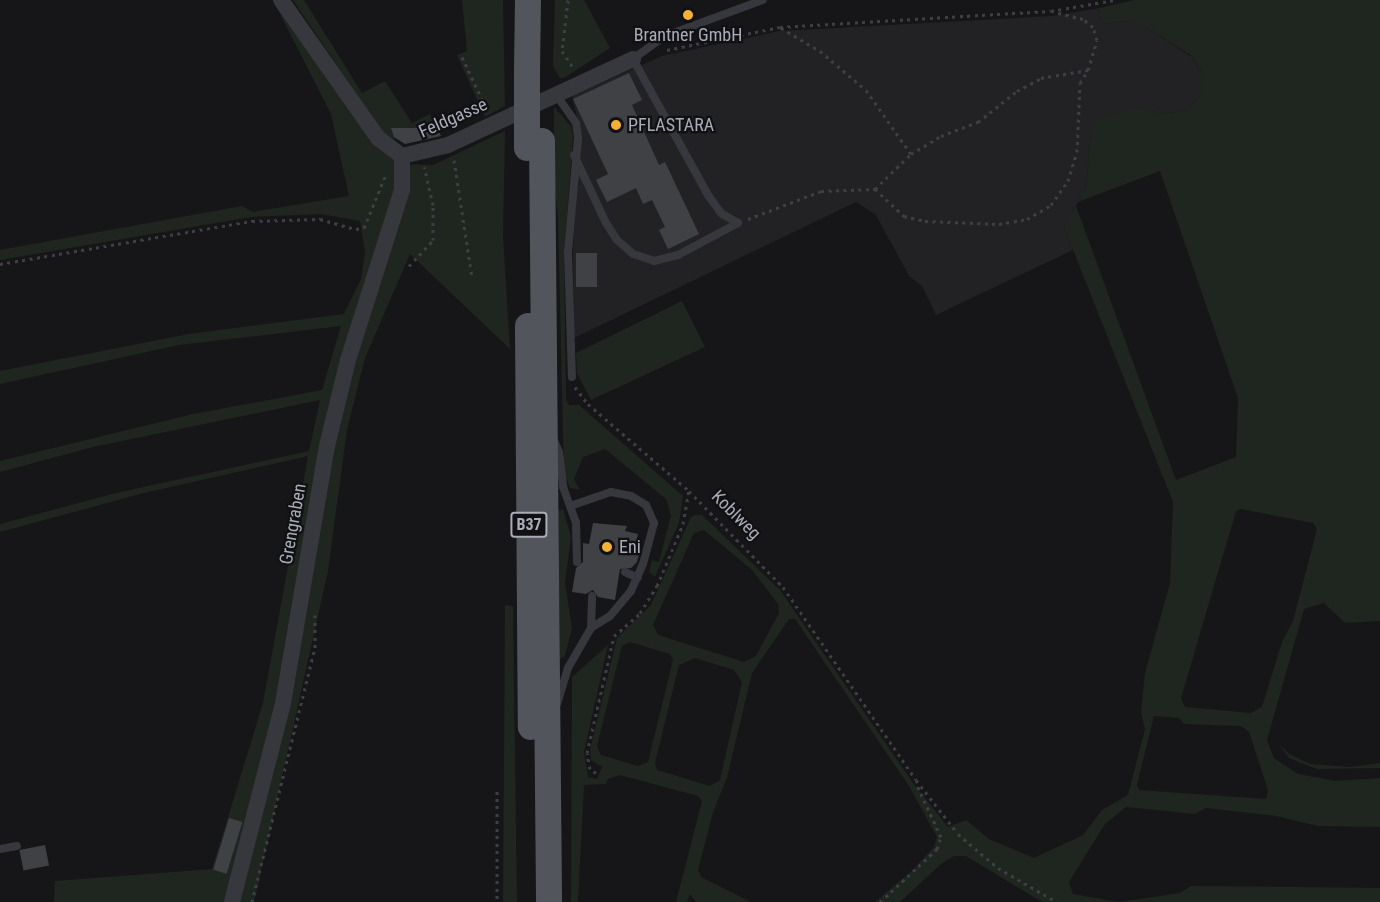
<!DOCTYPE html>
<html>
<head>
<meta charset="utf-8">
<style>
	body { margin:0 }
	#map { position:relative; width:1380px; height:902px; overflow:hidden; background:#161618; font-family:"Roboto Condensed",sans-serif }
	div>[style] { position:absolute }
	.built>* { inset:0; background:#222225 }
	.green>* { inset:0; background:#1e261f }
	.building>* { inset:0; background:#404145; transform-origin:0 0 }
	.path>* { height:3px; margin-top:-1.5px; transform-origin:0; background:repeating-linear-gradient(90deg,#3d3f44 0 3px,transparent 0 7.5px) }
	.service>* { height:8px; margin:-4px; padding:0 4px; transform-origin:4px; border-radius:4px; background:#37383d }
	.minor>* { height:16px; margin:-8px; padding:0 8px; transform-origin:8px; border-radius:8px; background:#37383d }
	.primary>* { height:26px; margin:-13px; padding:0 13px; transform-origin:13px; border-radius:13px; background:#53555c }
	.primary-bridge>* { height:26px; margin:-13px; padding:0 13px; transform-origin:13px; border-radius:13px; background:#53555c }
	.dots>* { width:16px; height:16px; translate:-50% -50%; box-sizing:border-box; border:3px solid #111113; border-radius:50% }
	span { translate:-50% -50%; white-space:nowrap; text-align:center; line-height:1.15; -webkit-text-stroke:4.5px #111113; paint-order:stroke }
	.shield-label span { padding:2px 4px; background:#111113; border:2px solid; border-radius:4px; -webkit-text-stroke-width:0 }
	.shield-label { font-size:16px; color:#a8adb8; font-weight:700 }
	.poi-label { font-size:18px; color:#a8adb8 }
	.left { translate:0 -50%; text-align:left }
	.street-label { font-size:18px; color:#a8adb8 }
</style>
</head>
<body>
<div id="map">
	<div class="built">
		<i style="clip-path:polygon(1100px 8px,1099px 16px,1105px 24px,1126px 21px,1145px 26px,1192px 57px,1202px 73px,1202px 95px,1187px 110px,1163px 114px,1139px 108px,1091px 133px,1086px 187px,1064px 227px,1073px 250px,936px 315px,922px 286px,909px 276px,876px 215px,856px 202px,574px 338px,573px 252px,578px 156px,582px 138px,572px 96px,662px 56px,780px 31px,1052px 16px)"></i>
	</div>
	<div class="green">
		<i style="clip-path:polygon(293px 0,304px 0,362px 93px,385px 81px,412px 123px,430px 114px,435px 123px,416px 131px,414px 128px,391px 128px,395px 140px,382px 132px)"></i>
		<i style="clip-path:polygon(462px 0,503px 0,505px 106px,485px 117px,457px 55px,467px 51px)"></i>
		<i style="clip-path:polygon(555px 0,584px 0,610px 48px,564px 78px,560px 78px,553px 66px)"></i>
		<i style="clip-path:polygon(evenodd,1134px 0,1380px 0,1380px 621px,1345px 623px,1324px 603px,1304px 609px,1267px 740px,1274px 758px,1298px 774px,1335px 781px,1380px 778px,1380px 827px,1318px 826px,1276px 816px,1206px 808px,1195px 814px,1126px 807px,1105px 824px,1069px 882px,1073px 894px,1119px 902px,1180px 893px,1191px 886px,1380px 888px,1380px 902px,1042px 902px,966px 856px,954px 856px,941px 864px,900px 902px,875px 902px,912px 871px,934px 847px,937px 837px,909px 786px,795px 619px,789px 619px,752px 673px,727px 778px,713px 812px,698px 870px,701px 877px,751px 902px,696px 902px,690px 894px,687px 902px,676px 902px,702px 801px,698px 796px,620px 775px,608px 779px,606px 784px,584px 785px,578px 902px,571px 902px,572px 677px,608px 645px,584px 752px,588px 777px,597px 779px,602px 767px,591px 760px,590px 750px,617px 638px,651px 605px,691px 517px,695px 515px,702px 515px,780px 590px,913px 783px,948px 827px,966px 820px,989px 839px,1034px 858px,1083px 835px,1102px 810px,1128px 795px,1145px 729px,1141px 712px,1145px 673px,1170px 583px,1173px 502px,1064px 227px,1086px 187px,1091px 133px,1101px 117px,1139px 108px,1163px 114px,1187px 110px,1202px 95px,1202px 73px,1192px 56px,1145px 26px,1126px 21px,1105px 24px,1099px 16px,1100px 8px,1134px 0,1160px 171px,1238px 398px,1236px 457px,1176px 480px,1075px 203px,1160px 171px,1134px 0,1241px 509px,1313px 523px,1317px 529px,1293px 621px,1282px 642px,1262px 707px,1251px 713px,1185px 707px,1181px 698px,1236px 511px,1241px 509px,1134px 0,704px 530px,752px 570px,778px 604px,779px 613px,756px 656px,744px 662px,658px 635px,653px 625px,694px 533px,704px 530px,1134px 0,630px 642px,670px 654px,673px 660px,648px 762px,638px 766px,601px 755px,597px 746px,622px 646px,630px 642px,1134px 0,695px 658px,734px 670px,742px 682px,720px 780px,710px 786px,657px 770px,655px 763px,679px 665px,695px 658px,1134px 0,1154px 716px,1179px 718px,1184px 724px,1241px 726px,1249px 732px,1268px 790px,1266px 799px,1139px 790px,1137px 785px,1154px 716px)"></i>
		<i style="clip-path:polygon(278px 10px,292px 24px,373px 143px,400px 164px,433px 165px,505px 131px,503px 236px,510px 349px,410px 254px,365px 358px,347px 430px,328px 571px,254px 902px,54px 902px,55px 881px,212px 869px,263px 703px,308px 456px,144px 493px,0 532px,0 524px,116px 493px,309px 451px,320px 400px,93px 447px,0 472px,0 461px,193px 414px,322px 390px,341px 326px,179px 345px,0 384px,0 371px,189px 334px,344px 314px,361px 279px,365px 252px,360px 221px,321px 214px,251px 217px,0 260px,0 250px,242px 206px,253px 212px,349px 196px,331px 114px)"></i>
		<i style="clip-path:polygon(554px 107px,571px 126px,573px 138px,564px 253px,566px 399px,569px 405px,579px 405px,683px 496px,679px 523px,655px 577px,649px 572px,652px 560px,659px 562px,671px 515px,666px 499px,605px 449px,583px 457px,574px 479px,580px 490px,570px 488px,564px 473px,558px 218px,550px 137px,554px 136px)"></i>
		<i style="clip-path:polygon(682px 301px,705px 347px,591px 400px,577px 373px,576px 353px)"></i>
		<i style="clip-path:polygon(563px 509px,571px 537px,565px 583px,572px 628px,565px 656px,560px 659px,558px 511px)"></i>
		<i style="clip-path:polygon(505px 605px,513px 606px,517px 902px,503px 902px)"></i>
		<i style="clip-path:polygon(1278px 743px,1289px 754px,1310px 764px,1351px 767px,1380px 763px,1380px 768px,1317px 769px,1289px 758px)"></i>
	</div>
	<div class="building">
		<i style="clip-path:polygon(629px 73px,642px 100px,632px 105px,659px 165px,665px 162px,699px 234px,668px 249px,659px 230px,665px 227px,652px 200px,643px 204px,636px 188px,607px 202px,596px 180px,608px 174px,573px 99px)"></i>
		<i style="clip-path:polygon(435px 123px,441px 136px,405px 144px,394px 137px,391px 128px,425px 128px)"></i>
		<i style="left:576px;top:253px;width:21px;height:34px"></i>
		<i style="clip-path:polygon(593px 523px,627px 526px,625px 531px,638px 534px,634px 553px,639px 554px,637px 562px,631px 568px,620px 569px,615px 600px,598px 597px,593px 590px,586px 594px,572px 592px,576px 568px,583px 562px,583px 543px,589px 544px)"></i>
		<i style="left:229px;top:818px;width:14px;height:54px;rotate:17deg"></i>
		<i style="left:45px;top:845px;width:21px;height:26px;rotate:79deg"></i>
	</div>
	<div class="path">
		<i style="left:568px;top:0;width:51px;rotate:96.7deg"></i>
		<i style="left:562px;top:51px;width:22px;rotate:56deg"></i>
		<i style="left:781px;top:28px;width:45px;rotate:30.5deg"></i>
		<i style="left:820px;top:51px;width:60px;rotate:40.3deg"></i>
		<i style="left:866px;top:90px;width:78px;rotate:54.9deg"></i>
		<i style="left:667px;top:50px;width:115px;rotate:-11.5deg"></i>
		<i style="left:780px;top:27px;width:271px;rotate:-3.4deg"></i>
		<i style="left:1051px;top:11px;width:64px;rotate:-9.9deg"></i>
		<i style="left:462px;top:57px;width:59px;rotate:64.7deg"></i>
		<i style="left:454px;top:160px;width:119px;rotate:81.3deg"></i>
		<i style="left:875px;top:189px;width:40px;rotate:43deg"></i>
		<i style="left:904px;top:216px;width:22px;rotate:13deg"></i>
		<i style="left:925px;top:221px;width:74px;rotate:2.3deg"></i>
		<i style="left:999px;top:224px;width:28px;rotate:-10deg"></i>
		<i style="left:1027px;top:219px;width:28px;rotate:-30deg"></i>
		<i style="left:1051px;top:205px;width:29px;rotate:-55deg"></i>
		<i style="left:1068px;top:181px;width:30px;rotate:-73deg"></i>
		<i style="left:1077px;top:152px;width:69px;rotate:-87.5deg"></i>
		<i style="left:1080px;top:83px;width:15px;rotate:-58deg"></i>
		<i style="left:748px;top:219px;width:78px;rotate:-21deg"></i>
		<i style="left:821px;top:191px;width:54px;rotate:-2.1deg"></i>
		<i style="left:875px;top:189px;width:50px;rotate:-44.2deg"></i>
		<i style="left:911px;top:154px;width:35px;rotate:-31deg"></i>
		<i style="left:941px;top:136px;width:40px;rotate:-21deg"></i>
		<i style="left:978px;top:122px;width:50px;rotate:-38.5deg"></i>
		<i style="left:1017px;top:91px;width:27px;rotate:-28deg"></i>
		<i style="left:1041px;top:78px;width:48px;rotate:-9.7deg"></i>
		<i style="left:1088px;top:70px;width:31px;rotate:-73deg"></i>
		<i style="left:1097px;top:40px;width:14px;rotate:-107deg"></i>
		<i style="left:1093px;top:27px;width:13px;rotate:-141deg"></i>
		<i style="left:1083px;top:19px;width:30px;rotate:-166deg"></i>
		<i style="left:0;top:264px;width:256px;rotate:-9.7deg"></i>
		<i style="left:252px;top:221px;width:68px;rotate:-1.7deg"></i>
		<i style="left:320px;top:219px;width:37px;rotate:16deg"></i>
		<i style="left:356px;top:229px;width:8px;rotate:-7deg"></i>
		<i style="left:364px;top:228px;width:58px;rotate:-67.8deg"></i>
		<i style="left:409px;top:266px;width:35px;rotate:-47deg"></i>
		<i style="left:433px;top:240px;width:35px;rotate:-90deg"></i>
		<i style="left:433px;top:205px;width:39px;rotate:-103deg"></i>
		<i style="left:575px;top:387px;width:21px;rotate:53deg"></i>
		<i style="left:588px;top:404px;width:133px;rotate:40.7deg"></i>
		<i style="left:689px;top:491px;width:134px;rotate:45.6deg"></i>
		<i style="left:783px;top:587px;width:234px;rotate:55.4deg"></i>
		<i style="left:916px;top:780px;width:68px;rotate:52.1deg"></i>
		<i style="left:958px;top:834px;width:52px;rotate:40.4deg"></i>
		<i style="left:998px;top:868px;width:68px;rotate:30deg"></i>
		<i style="left:596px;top:773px;width:7px;rotate:-146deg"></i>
		<i style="left:590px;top:769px;width:16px;rotate:-101deg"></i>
		<i style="left:587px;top:753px;width:120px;rotate:-77deg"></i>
		<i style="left:614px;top:636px;width:35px;rotate:-41deg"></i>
		<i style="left:640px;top:613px;width:32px;rotate:-58deg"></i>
		<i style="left:657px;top:586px;width:67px;rotate:-67.2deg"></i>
		<i style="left:683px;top:524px;width:34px;rotate:-80deg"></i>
		<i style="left:497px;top:791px;width:111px;rotate:90deg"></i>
		<i style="left:252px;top:902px;width:262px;rotate:-76.1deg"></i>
		<i style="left:315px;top:648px;width:33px;rotate:-90deg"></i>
		<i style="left:880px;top:902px;width:78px;rotate:-42.9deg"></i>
		<i style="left:937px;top:849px;width:13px;rotate:-72deg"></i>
		<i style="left:941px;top:837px;width:57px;rotate:-114.8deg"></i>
	</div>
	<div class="service">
		<i style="left:555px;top:93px;width:37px;rotate:55deg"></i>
		<i style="left:576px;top:123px;width:15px;rotate:82deg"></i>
		<i style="left:578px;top:138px;width:114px;rotate:95deg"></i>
		<i style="left:568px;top:252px;width:125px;rotate:88.2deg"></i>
		<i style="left:574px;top:155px;width:75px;rotate:64.8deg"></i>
		<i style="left:606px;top:223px;width:20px;rotate:57deg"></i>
		<i style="left:617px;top:240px;width:21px;rotate:41deg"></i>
		<i style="left:633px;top:254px;width:22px;rotate:18deg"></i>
		<i style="left:654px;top:261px;width:25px;rotate:-14deg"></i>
		<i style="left:678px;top:255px;width:68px;rotate:-28.1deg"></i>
		<i style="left:738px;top:223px;width:20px;rotate:-150deg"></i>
		<i style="left:721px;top:213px;width:22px;rotate:-126deg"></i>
		<i style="left:708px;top:195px;width:155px;rotate:-118.9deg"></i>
		<i style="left:633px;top:59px;width:39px;rotate:-36deg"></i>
		<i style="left:665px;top:36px;width:104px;rotate:-20.2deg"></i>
		<i style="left:553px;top:438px;width:15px;rotate:67deg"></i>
		<i style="left:559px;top:452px;width:35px;rotate:83deg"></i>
		<i style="left:563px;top:487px;width:37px;rotate:70deg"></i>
		<i style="left:576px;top:522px;width:40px;rotate:88.6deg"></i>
		<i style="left:573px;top:505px;width:40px;rotate:-18.9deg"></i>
		<i style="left:611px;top:492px;width:20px;rotate:11deg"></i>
		<i style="left:631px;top:496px;width:17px;rotate:31deg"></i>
		<i style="left:646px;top:505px;width:20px;rotate:66deg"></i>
		<i style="left:654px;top:523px;width:42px;rotate:105deg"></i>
		<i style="left:643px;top:564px;width:30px;rotate:114deg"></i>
		<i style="left:631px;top:591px;width:33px;rotate:130deg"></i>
		<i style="left:610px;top:616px;width:22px;rotate:148deg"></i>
		<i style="left:625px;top:572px;width:14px;rotate:25deg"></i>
		<i style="left:557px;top:704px;width:38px;rotate:-73deg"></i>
		<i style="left:568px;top:668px;width:46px;rotate:-60.1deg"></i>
		<i style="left:591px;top:628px;width:32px;rotate:-88deg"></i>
		<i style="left:0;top:849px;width:17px;rotate:-10deg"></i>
	</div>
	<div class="minor">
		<i style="left:281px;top:0;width:169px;rotate:54.9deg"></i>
		<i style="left:378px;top:138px;width:30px;rotate:37deg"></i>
		<i style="left:402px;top:156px;width:47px;rotate:-13.4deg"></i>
		<i style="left:448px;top:145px;width:204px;rotate:-24.9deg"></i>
		<i style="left:232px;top:902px;width:205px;rotate:-75.6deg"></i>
		<i style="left:283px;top:703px;width:261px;rotate:-80.3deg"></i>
		<i style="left:327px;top:446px;width:89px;rotate:-76.3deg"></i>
		<i style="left:348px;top:360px;width:178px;rotate:-72.4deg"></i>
		<i style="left:402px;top:190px;width:34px;rotate:-90deg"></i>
	</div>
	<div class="primary">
		<i style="left:527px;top:71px;width:71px;rotate:-89.2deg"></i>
		<i style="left:542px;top:141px;width:761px;rotate:89.47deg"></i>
		<i style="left:528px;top:326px;width:401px;rotate:89.6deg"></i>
	</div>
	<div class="primary-bridge">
		<i style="left:527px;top:148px;width:77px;rotate:-90deg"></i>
	</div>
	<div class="dots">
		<i style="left:688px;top:15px;background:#f2b134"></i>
		<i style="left:616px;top:125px;background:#f2b134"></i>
		<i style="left:607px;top:547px;background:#f2b134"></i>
	</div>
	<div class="shield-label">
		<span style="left:529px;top:525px">B37</span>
	</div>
	<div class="poi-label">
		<span style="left:688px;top:35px">Brantner GmbH</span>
		<span class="left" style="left:628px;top:125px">PFLASTARA</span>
		<span class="left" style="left:619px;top:547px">Eni</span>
	</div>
	<div class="street-label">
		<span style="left:453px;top:118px;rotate:-24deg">Feldgasse</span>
		<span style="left:736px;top:515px;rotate:45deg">Koblweg</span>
		<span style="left:293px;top:524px;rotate:-80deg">Grengraben</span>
	</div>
</div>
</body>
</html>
